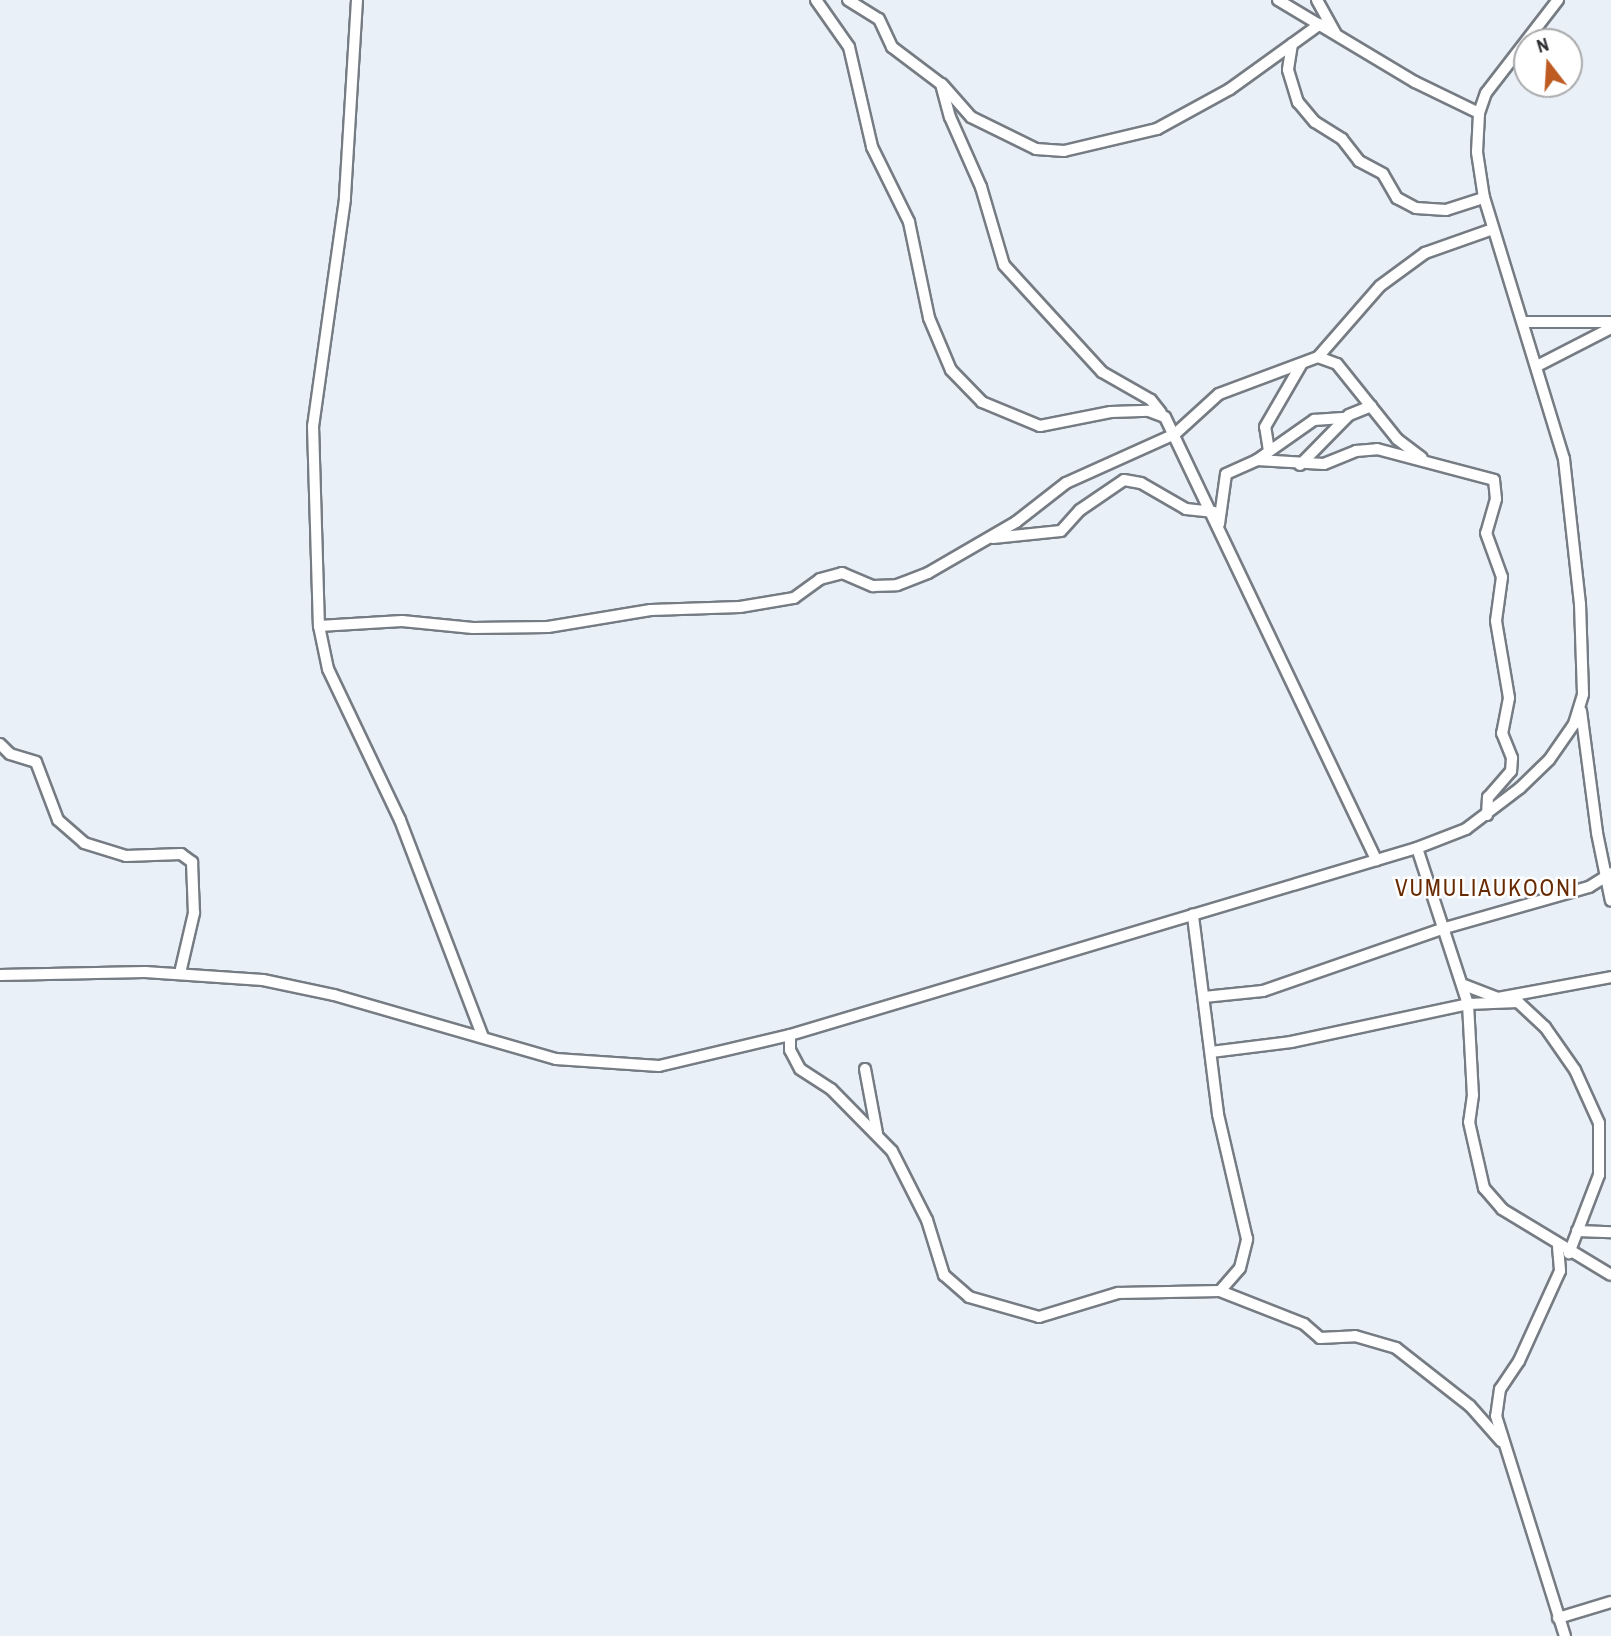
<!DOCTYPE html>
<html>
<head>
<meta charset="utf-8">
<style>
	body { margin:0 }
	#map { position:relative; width:1611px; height:1636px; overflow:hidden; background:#e9f0f7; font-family:"Archivo Narrow",sans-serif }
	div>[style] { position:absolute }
	.roads { filter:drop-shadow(2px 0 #767c83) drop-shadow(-2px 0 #767c83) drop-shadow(0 2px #767c83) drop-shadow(0 -2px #767c83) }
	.minor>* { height:10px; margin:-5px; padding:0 5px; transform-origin:5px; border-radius:5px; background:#fff }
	span { translate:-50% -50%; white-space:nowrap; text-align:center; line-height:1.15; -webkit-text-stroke:5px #fff; paint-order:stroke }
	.quarter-label { font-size:23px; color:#682a03; letter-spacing:2px }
	.north { position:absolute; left:1513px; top:28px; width:70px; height:70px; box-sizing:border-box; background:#fff; border:2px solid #aaabac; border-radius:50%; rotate:343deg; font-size:19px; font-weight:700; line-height:28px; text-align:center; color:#2b2d30 }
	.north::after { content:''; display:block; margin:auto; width:24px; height:32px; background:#be5b22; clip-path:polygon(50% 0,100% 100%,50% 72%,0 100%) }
</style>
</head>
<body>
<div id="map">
	<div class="roads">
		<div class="minor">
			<i style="left:357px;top:0;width:199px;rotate:93.5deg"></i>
			<i style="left:345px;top:199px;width:229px;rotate:98deg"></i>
			<i style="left:313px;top:426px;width:200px;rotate:88.3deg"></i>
			<i style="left:319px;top:626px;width:44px;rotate:78.2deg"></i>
			<i style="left:328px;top:669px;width:167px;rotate:64.5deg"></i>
			<i style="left:400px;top:820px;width:232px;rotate:69.1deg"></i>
			<i style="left:816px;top:0;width:57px;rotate:54.9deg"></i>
			<i style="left:849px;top:47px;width:103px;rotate:77deg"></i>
			<i style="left:872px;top:147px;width:84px;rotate:63.7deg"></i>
			<i style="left:909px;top:222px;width:98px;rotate:78.2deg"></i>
			<i style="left:929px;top:318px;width:56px;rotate:67.1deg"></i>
			<i style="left:951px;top:370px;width:45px;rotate:45.9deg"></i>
			<i style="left:982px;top:402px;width:63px;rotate:22.5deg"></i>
			<i style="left:1040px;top:426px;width:72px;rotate:-11.2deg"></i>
			<i style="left:1111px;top:412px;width:38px;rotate:-2deg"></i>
			<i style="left:1149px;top:411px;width:17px;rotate:21deg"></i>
			<i style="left:1165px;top:417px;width:491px;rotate:64.5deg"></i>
			<i style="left:848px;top:0;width:36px;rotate:32deg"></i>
			<i style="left:879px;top:19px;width:31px;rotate:65deg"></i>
			<i style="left:892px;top:47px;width:61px;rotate:37.1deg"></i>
			<i style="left:941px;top:84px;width:34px;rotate:75deg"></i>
			<i style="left:950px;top:117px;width:77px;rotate:66.1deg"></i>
			<i style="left:981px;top:187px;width:81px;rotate:73.6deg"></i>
			<i style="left:1004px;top:265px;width:145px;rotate:47.5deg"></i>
			<i style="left:1102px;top:372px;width:56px;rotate:29.7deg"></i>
			<i style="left:1151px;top:400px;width:16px;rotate:52deg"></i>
			<i style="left:1278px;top:0;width:160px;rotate:30.9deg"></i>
			<i style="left:1415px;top:82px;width:71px;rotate:25.8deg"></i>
			<i style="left:1317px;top:0;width:38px;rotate:61deg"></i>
			<i style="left:1292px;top:44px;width:26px;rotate:99deg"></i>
			<i style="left:1288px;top:70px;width:34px;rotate:73deg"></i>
			<i style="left:1298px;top:102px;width:26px;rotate:50deg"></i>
			<i style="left:1315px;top:122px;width:32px;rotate:32deg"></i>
			<i style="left:1342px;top:139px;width:28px;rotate:52deg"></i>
			<i style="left:1359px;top:161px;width:27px;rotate:28deg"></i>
			<i style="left:1383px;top:174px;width:28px;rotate:60deg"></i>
			<i style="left:1397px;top:198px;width:21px;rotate:28deg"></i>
			<i style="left:1416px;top:208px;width:30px;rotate:4deg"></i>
			<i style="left:1446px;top:210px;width:40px;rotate:-18deg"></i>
			<i style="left:942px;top:84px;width:44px;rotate:48.7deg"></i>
			<i style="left:971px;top:117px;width:72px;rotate:26.2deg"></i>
			<i style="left:1036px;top:149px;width:28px;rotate:4deg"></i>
			<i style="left:1064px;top:151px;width:96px;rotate:-13.3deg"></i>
			<i style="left:1157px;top:129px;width:83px;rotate:-28.7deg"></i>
			<i style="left:1230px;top:89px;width:111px;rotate:-35.8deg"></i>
			<i style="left:1525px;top:322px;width:86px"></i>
			<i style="left:1318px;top:357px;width:20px;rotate:20deg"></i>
			<i style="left:1337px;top:364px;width:96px;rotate:51.3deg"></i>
			<i style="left:1397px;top:439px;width:31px;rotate:37deg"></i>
			<i style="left:1539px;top:365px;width:81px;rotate:-27.2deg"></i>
			<i style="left:1269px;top:451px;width:24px;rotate:-99deg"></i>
			<i style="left:1265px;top:427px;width:72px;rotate:-59.9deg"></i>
			<i style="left:1257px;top:460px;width:70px;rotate:-35.1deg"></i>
			<i style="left:1314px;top:420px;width:32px;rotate:-4deg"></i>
			<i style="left:1300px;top:465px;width:70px;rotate:-45.6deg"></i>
			<i style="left:1349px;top:415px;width:24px;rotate:-22deg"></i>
			<i style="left:1219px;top:524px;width:50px;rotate:-82deg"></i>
			<i style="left:1226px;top:474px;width:34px;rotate:-24deg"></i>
			<i style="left:1257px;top:460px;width:67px;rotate:3.4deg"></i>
			<i style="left:1324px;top:464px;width:35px;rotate:-22deg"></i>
			<i style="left:1356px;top:451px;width:21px;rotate:-5deg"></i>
			<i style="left:1377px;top:449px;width:121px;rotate:14.8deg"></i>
			<i style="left:1494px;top:480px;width:19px;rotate:84deg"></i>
			<i style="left:1496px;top:499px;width:35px;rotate:106deg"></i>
			<i style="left:1486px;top:533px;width:47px;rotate:70deg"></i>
			<i style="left:1502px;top:577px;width:44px;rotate:97.8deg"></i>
			<i style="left:1496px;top:621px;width:78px;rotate:80.4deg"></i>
			<i style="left:1509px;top:698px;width:36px;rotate:101deg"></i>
			<i style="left:1502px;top:733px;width:27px;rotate:68deg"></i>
			<i style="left:1512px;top:758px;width:13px;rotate:94deg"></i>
			<i style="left:1511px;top:771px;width:35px;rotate:131deg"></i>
			<i style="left:1488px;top:797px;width:18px;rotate:93deg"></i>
			<i style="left:993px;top:538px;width:68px;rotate:-5.9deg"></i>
			<i style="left:1061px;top:531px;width:28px;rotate:-48deg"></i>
			<i style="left:1080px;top:510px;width:53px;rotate:-34.3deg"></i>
			<i style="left:1124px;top:480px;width:17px;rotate:10deg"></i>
			<i style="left:1141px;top:483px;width:52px;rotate:30deg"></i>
			<i style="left:1186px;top:509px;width:28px;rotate:6deg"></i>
			<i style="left:319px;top:626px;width:83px;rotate:-3.4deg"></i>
			<i style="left:402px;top:621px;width:71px;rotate:5.6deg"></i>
			<i style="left:473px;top:628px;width:75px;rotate:-0.8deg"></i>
			<i style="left:548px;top:627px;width:104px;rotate:-9.4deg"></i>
			<i style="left:651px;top:610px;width:89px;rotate:-1.9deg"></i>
			<i style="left:740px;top:607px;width:55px;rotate:-9.5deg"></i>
			<i style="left:794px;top:598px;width:32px;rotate:-36deg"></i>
			<i style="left:820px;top:579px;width:23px;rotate:-15deg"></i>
			<i style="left:842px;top:573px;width:34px;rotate:23deg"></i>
			<i style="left:873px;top:586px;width:24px;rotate:-2deg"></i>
			<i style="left:897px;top:585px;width:33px;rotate:-21deg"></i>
			<i style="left:928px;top:573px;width:102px;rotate:-30.1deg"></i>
			<i style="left:1016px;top:522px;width:63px;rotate:-38deg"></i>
			<i style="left:1066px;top:483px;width:120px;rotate:-24.2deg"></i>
			<i style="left:1175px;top:434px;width:59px;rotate:-42.3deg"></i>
			<i style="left:1219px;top:394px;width:106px;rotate:-20.5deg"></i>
			<i style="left:1318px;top:357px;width:94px;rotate:-48.9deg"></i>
			<i style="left:1380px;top:286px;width:56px;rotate:-36.3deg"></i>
			<i style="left:1425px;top:253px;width:72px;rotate:-19.4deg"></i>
			<i style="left:1581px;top:711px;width:123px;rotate:82.5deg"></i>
			<i style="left:1597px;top:833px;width:69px;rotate:78.4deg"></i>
			<i style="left:0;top:744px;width:14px;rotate:45deg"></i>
			<i style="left:10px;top:754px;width:27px;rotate:17deg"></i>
			<i style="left:36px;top:762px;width:62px;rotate:69.2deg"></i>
			<i style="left:58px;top:820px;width:35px;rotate:41deg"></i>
			<i style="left:84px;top:843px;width:44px;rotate:17.2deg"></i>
			<i style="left:126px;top:856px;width:55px;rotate:-2.1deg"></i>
			<i style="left:181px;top:854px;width:14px;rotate:36deg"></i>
			<i style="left:192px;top:862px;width:51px;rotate:87.8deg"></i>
			<i style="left:194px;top:913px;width:62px;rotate:103.1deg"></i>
			<i style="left:1417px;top:848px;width:164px;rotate:71.9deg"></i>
			<i style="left:1468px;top:1004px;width:91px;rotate:86.9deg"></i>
			<i style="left:1473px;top:1095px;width:27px;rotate:98deg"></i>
			<i style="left:1469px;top:1122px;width:68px;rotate:77.2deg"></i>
			<i style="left:1484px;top:1188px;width:28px;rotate:49deg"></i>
			<i style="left:1502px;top:1209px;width:127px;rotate:31.2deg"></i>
			<i style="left:0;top:975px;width:145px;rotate:-1.2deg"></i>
			<i style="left:145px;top:972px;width:118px;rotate:3.9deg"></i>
			<i style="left:263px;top:980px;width:73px;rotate:11.9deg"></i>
			<i style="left:334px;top:995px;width:231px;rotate:16.1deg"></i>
			<i style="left:556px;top:1059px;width:103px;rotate:3.9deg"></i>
			<i style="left:659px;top:1066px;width:135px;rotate:-13.3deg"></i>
			<i style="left:790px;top:1035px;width:654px;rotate:-16.61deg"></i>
			<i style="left:1417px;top:848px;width:53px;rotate:-21.2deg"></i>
			<i style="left:1466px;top:829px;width:68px;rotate:-37.2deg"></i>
			<i style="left:1520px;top:788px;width:40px;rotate:-44deg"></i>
			<i style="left:1549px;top:760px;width:44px;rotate:-55.2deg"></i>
			<i style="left:1574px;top:724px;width:31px;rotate:-73deg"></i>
			<i style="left:1583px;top:694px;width:90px;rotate:-91.9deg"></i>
			<i style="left:1580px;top:604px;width:146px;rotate:-96.3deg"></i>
			<i style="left:1564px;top:459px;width:273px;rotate:-107deg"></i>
			<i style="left:1484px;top:198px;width:47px;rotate:-98.7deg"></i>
			<i style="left:1477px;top:152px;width:39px;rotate:-87deg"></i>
			<i style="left:1479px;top:113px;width:21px;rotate:-71deg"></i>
			<i style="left:1486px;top:93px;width:118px;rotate:-52.3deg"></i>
			<i style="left:1464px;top:985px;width:36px;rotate:21deg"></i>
			<i style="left:1498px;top:998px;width:115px;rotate:-10.5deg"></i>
			<i style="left:1204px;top:997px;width:59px;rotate:-5.8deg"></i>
			<i style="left:1263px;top:991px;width:193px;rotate:-19.1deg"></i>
			<i style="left:1445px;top:928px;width:150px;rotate:-15.9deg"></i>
			<i style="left:1589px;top:887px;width:26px;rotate:-32deg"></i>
			<i style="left:790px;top:1035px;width:15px;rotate:90deg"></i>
			<i style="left:790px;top:1050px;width:21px;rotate:62deg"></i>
			<i style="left:800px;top:1069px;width:37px;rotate:33deg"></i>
			<i style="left:831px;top:1089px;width:87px;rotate:45.5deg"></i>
			<i style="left:892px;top:1151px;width:77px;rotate:63.1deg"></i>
			<i style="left:927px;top:1220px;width:58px;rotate:72.8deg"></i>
			<i style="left:944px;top:1275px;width:33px;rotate:41deg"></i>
			<i style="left:969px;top:1297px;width:73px;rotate:15.9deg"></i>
			<i style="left:1039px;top:1317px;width:83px;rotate:-16.9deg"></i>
			<i style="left:1118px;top:1293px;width:102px;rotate:-1.1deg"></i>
			<i style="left:1220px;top:1291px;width:30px;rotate:-49deg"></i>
			<i style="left:1240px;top:1268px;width:30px;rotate:-76deg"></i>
			<i style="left:1247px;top:1239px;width:128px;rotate:-103.1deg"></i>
			<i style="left:1218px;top:1114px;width:201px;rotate:-97.2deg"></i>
			<i style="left:1211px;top:1052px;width:81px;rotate:-7.1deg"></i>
			<i style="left:1291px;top:1042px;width:181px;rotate:-12.1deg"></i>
			<i style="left:1468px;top:1004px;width:50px;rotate:-2.3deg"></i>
			<i style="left:1518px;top:1002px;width:37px;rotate:43deg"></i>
			<i style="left:1545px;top:1027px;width:52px;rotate:55.1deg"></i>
			<i style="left:1575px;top:1070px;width:58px;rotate:65.6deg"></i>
			<i style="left:1599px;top:1123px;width:52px;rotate:90deg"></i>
			<i style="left:1599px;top:1175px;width:84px;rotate:111deg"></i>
			<i style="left:865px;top:1069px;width:65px;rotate:79.4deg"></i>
			<i style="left:1577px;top:1231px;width:34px;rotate:2deg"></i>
			<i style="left:1558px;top:1247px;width:24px;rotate:85deg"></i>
			<i style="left:1560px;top:1271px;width:99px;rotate:114.5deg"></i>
			<i style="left:1519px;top:1361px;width:34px;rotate:124deg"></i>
			<i style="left:1500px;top:1389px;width:27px;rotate:98deg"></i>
			<i style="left:1496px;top:1416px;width:231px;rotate:72.6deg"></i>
			<i style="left:1220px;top:1291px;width:90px;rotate:21.4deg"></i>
			<i style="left:1304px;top:1324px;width:21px;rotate:41deg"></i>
			<i style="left:1320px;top:1338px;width:35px;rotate:-3deg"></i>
			<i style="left:1355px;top:1336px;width:43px;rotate:16.3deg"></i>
			<i style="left:1396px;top:1348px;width:94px;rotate:38.1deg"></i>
			<i style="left:1470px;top:1406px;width:47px;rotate:48.5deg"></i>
			<i style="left:1558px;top:1618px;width:55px;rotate:-16.8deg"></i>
		</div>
	</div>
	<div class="quarter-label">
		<span style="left:1487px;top:888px">VUMULIAUKOONI</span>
	</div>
	<div class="north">N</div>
</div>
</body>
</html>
